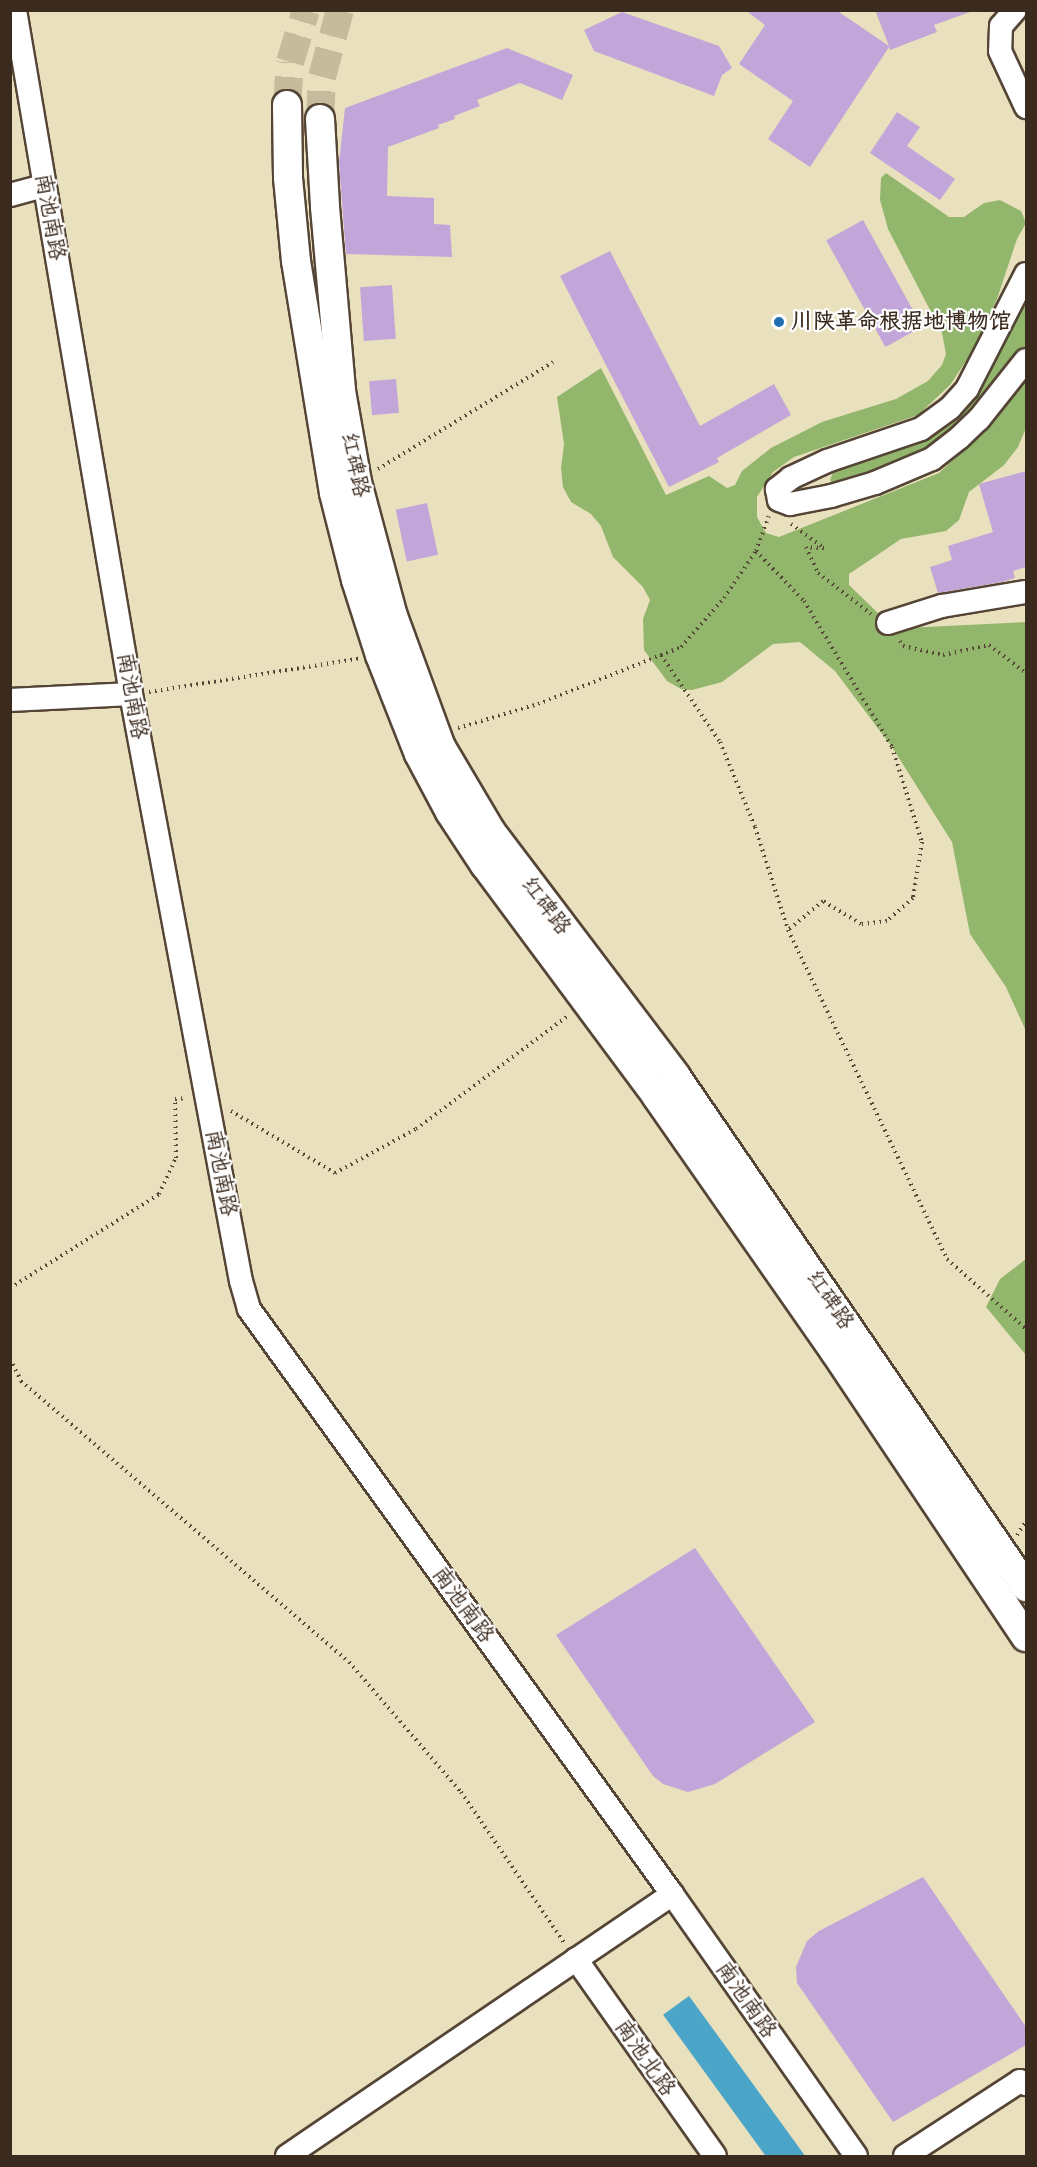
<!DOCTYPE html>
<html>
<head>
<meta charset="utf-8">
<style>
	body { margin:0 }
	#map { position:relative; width:1037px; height:2167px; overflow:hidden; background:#e9e0bd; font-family:"Comic Neue","LXGW WenKai TC",sans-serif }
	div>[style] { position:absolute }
	.forest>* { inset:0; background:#92b66b }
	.water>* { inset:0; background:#4ba5c9; transform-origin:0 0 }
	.building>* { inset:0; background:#c2a5d9; transform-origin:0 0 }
	.major-tunnel>* { height:28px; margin-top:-14px; transform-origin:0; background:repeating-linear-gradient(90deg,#c6bc9d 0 28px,transparent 0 42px) }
	.path>* { height:4px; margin-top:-2px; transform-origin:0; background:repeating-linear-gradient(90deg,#554536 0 1.5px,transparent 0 6px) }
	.roads { filter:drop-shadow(2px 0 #554536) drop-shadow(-2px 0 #554536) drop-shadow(0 2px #554536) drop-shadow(0 -2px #554536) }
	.minor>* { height:22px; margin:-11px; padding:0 11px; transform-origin:11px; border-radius:11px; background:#fff }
	.major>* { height:28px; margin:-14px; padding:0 14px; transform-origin:14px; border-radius:14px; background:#fff }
	.dots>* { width:16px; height:16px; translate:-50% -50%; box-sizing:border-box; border:3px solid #fff; border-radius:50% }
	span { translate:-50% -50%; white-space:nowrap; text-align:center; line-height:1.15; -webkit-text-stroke:4.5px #fff; paint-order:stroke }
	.street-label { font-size:22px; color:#3b2a1e }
	.poi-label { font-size:22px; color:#3b2a1e; font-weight:700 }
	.left { translate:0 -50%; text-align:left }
	.frame { position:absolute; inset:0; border:12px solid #3b2a1e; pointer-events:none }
</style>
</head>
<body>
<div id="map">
	<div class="forest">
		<i style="clip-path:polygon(886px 173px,949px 217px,964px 217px,984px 203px,1000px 200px,1021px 211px,1026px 223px,1017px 239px,997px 299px,974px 349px,950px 385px,918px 415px,794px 457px,773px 472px,757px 497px,757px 517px,766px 533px,779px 537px,939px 473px,955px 458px,1026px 371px,1026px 428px,1018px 447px,1004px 465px,969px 492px,959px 520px,946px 531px,901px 539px,849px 574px,849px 585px,881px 616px,905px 628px,1026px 622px,1026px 1031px,1006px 987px,970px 934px,952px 842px,892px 747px,835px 671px,800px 642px,773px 644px,722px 682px,692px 690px,681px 689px,667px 681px,644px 650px,643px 619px,650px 600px,643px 587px,613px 557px,601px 526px,591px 514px,571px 502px,563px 487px,561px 468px,564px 444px,557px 397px,601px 368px,666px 495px,709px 476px,727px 488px,735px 485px,742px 471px,771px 448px,822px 422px,896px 399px,928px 381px,942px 365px,946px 354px,942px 333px,888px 229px,880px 200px,881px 178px)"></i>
		<i style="clip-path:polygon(1026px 297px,1026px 349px,964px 427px,936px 448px,884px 471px,833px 484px,830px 480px,834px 470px,974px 393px)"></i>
		<i style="clip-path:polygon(1026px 1259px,1026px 1355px,986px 1307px,1000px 1279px)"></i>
	</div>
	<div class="water">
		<i style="left:689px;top:1996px;width:197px;height:32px;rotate:54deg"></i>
	</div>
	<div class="building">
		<i style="clip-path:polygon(745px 10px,836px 10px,889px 46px,875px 10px,970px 12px,934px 25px,937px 32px,890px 50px,889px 47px,810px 167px,768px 139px,793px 101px,739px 64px,765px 25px)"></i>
		<i style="clip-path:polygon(622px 12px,719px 46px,732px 68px,722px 75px,714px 96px,594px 51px,584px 30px)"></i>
		<i style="clip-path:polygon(507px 48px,573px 75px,562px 100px,520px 83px,477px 100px,480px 106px,454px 116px,455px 119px,438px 125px,439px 128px,388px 147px,387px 196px,434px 198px,434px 224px,450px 225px,452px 257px,346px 254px,339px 163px,345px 108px)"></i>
		<i style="clip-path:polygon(897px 112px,920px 127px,907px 146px,955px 179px,940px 200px,870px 153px)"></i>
		<i style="left:863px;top:220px;width:122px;height:42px;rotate:61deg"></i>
		<i style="clip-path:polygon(610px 251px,700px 426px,774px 384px,791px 415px,717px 458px,719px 462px,669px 487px,560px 276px)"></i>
		<i style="left:392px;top:285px;width:54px;height:32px;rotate:86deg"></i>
		<i style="left:396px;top:379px;width:34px;height:27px;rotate:85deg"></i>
		<i style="clip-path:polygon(1026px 471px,1026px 567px,1013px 571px,1015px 578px,1002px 582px,938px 593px,930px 567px,952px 560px,948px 546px,993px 532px,979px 484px)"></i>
		<i style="left:427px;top:503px;width:53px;height:32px;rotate:78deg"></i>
		<i style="clip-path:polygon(695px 1548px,815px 1722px,715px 1784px,688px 1792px,663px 1784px,653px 1776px,556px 1635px)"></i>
		<i style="clip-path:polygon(923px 1877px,1026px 2027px,1026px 2045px,893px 2122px,797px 1983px,796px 1967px,807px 1941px,819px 1931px)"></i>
	</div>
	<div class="major-tunnel">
		<i style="left:287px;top:105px;width:43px;rotate:-86deg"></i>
		<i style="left:290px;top:62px;width:54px;rotate:-72.9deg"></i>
		<i style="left:320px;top:119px;width:42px;rotate:-87.3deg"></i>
		<i style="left:322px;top:77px;width:69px;rotate:-75deg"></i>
	</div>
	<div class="path">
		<i style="left:378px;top:469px;width:205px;rotate:-31.4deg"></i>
		<i style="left:791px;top:524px;width:41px;rotate:36deg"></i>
		<i style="left:824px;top:548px;width:18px;rotate:-177deg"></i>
		<i style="left:806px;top:547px;width:29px;rotate:65deg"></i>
		<i style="left:818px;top:573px;width:67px;rotate:37.7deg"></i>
		<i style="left:756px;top:551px;width:69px;rotate:46.2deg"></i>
		<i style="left:804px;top:601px;width:170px;rotate:58.9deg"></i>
		<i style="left:892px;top:747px;width:100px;rotate:72.5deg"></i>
		<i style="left:922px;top:842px;width:57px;rotate:99.1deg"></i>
		<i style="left:913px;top:898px;width:35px;rotate:139deg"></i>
		<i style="left:887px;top:921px;width:26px;rotate:173deg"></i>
		<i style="left:861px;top:924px;width:44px;rotate:-148.8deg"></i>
		<i style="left:823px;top:901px;width:45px;rotate:140.4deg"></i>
		<i style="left:900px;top:641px;width:6px;rotate:59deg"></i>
		<i style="left:903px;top:646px;width:41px;rotate:12.7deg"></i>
		<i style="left:943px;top:655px;width:47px;rotate:-12.3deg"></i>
		<i style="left:989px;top:645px;width:46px;rotate:37.1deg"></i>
		<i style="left:661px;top:655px;width:105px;rotate:55.9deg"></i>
		<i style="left:720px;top:742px;width:92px;rotate:67.6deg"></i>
		<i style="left:755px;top:827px;width:108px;rotate:72.2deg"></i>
		<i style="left:788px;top:930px;width:365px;rotate:64.2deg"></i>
		<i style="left:947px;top:1259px;width:106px;rotate:41.5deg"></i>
		<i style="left:149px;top:692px;width:212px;rotate:-9deg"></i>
		<i style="left:458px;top:728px;width:84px;rotate:-16.7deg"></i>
		<i style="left:538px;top:704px;width:154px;rotate:-21.7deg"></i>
		<i style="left:681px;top:647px;width:65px;rotate:-48.7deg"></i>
		<i style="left:724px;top:598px;width:57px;rotate:-55.8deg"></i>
		<i style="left:756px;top:551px;width:37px;rotate:-70deg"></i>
		<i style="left:231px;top:1111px;width:121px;rotate:30.8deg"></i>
		<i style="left:335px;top:1173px;width:92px;rotate:-28.5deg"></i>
		<i style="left:416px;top:1129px;width:191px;rotate:-36.7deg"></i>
		<i style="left:10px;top:1288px;width:176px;rotate:-32.2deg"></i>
		<i style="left:159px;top:1194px;width:40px;rotate:-65deg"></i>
		<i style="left:176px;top:1158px;width:59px;rotate:-91deg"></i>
		<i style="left:175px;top:1099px;width:11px;rotate:-5deg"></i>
		<i style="left:10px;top:1359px;width:25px;rotate:63deg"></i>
		<i style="left:21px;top:1381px;width:432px;rotate:40.6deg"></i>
		<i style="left:349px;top:1662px;width:172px;rotate:49.3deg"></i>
		<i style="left:461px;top:1792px;width:184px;rotate:55.6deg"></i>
		<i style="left:1017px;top:1535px;width:17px;rotate:-57deg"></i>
	</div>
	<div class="roads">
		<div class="minor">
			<i style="left:15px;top:10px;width:694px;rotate:80.37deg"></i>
			<i style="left:131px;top:694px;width:597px;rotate:79.39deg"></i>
			<i style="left:241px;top:1281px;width:29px;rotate:74deg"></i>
			<i style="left:249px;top:1309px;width:722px;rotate:54.13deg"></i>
			<i style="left:672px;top:1894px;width:320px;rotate:54.9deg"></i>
			<i style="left:1015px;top:10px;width:21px;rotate:131deg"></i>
			<i style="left:1001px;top:26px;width:25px;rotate:92deg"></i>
			<i style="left:1000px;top:51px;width:62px;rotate:65.1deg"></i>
			<i style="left:10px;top:195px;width:35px;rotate:-15deg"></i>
			<i style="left:1026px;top:274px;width:129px;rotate:117.2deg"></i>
			<i style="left:967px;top:389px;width:25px;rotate:132deg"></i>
			<i style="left:950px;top:408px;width:36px;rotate:144deg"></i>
			<i style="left:921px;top:429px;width:99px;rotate:161.2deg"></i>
			<i style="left:827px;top:461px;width:40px;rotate:155deg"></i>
			<i style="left:791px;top:478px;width:18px;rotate:142deg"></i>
			<i style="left:777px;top:489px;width:11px;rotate:80deg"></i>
			<i style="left:779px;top:500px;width:12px;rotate:20deg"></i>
			<i style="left:790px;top:504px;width:42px;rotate:-11deg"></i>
			<i style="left:831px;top:496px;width:46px;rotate:-16.5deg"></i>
			<i style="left:875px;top:483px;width:62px;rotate:-22.8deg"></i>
			<i style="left:932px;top:459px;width:34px;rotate:-38deg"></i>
			<i style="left:959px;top:438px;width:28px;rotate:-44deg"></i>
			<i style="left:979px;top:419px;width:75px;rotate:-51.5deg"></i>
			<i style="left:888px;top:623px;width:57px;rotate:-17.5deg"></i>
			<i style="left:942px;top:606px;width:85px;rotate:-9.5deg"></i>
			<i style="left:10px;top:700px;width:121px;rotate:-2.8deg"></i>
			<i style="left:576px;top:1959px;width:241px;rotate:54.8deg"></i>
			<i style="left:287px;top:2156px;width:466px;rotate:-34.2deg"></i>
			<i style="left:905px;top:2156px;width:137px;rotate:-33.1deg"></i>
			<i style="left:1020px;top:2081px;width:7px;rotate:27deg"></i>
		</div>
		<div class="major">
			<i style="left:287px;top:105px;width:73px;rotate:89.2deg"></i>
			<i style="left:288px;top:178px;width:83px;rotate:84.5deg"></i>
			<i style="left:296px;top:261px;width:235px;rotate:80.7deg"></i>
			<i style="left:334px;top:493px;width:90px;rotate:75.8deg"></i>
			<i style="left:356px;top:580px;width:79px;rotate:72.3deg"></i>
			<i style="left:380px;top:655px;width:106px;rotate:68.5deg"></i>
			<i style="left:419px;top:754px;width:66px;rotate:61.9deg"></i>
			<i style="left:450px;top:812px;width:64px;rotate:56.6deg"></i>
			<i style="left:485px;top:865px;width:289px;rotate:53.4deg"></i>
			<i style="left:657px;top:1097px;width:311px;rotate:55.1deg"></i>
			<i style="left:835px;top:1352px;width:343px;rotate:56.2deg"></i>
			<i style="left:320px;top:119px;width:88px;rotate:86.7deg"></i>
			<i style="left:325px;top:207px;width:185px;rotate:85deg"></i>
			<i style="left:341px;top:391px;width:92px;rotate:80deg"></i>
			<i style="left:357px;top:482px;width:139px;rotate:75deg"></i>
			<i style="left:393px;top:616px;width:140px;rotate:69.9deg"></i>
			<i style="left:441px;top:747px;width:96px;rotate:59.4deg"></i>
			<i style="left:490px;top:830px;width:307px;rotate:52.9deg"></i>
			<i style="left:675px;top:1075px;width:621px;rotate:55.57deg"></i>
		</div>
	</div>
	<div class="dots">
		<i style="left:779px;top:322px;background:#1f6fb2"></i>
	</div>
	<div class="street-label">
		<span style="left:50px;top:217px;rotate:80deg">南池南路</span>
		<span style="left:355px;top:465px;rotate:78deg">红碑路</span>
		<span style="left:132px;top:696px;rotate:80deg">南池南路</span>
		<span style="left:546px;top:906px;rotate:53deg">红碑路</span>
		<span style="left:221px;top:1173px;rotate:79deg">南池南路</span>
		<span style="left:830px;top:1300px;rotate:56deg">红碑路</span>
		<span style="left:463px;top:1605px;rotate:54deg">南池南路</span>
		<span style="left:746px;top:2000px;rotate:55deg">南池南路</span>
		<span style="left:645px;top:2058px;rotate:55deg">南池北路</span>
	</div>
	<div class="poi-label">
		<span class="left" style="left:791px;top:322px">川陕革命根据地博物馆</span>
	</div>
	<div class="frame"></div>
</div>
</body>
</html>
